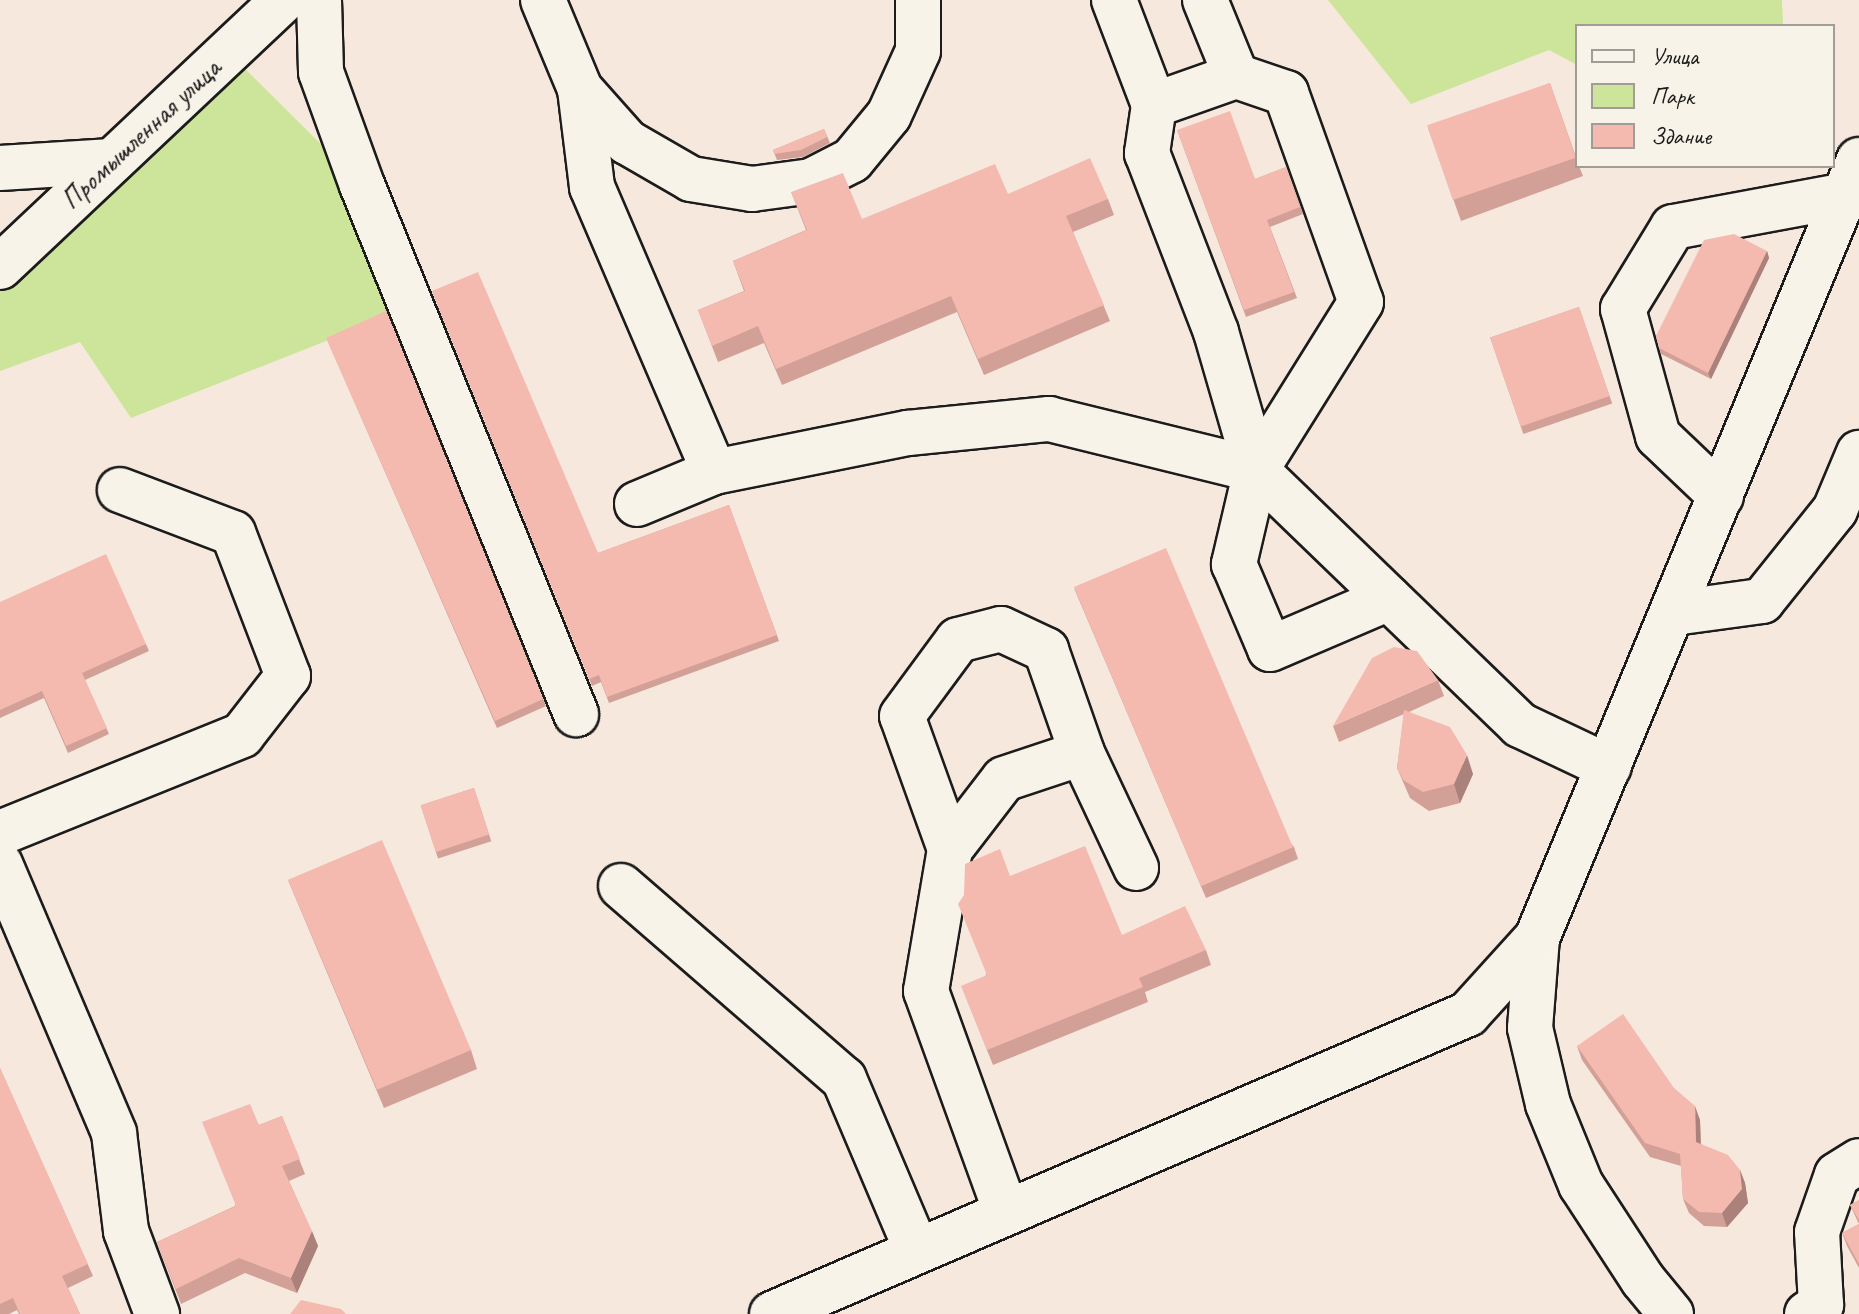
<!DOCTYPE html>
<html>
<head>
<meta charset="utf-8">
<style>
	body { margin:0 }
	#map { position:relative; width:1859px; height:1314px; overflow:hidden; background:#f6e8dd; font-family:Caveat,sans-serif }
	div>[style] { position:absolute }
	.green>* { inset:0; background:#cce59b }
	.roads { filter:drop-shadow(2px 0 #1c1c1c) drop-shadow(-2px 0 #1c1c1c) drop-shadow(0 2px #1c1c1c) drop-shadow(0 -2px #1c1c1c) }
	.minor>* { height:44px; margin:-22px; padding:0 22px; transform-origin:22px; border-radius:22px; background:#f7f3e8 }
	.wall>* { inset:0; background:#d2a097; transform-origin:0 0 }
	.shaded-wall>* { inset:0; background:#ab827b }
	.building>* { inset:0; background:#f4bab0; transform-origin:0 0 }
	span { translate:-50% -50%; white-space:nowrap; text-align:center; line-height:1.15; -webkit-text-stroke:7px #f7f3e8; paint-order:stroke }
	.street-label { font-size:28px; color:#1c1c1c }
	.legend { position:absolute; left:1575px; top:24px; width:260px; height:144px; box-sizing:border-box; background:#f7f3e8; border:2px solid #9f9d96; margin:0; padding:10px 14px; list-style:none; font-size:24px; color:#1c1c1c }
	.legend li { display:flex; align-items:center; gap:16px; height:40px }
	.legend b { width:40px; border:2px solid #9f9d96 }
</style>
</head>
<body>
<div id="map">
	<div class="green">
		<i style="clip-path:polygon(1328px 0,1782px 0,1783px 26px,1577px 26px,1577px 65px,1549px 50px,1411px 104px)"></i>
		<i style="clip-path:polygon(228px 52px,362px 185px,412px 307px,131px 418px,80px 342px,0 371px,0 267px)"></i>
	</div>
	<div class="roads">
		<div class="minor">
			<i style="left:319px;top:0;width:72px;rotate:88.4deg"></i>
			<i style="left:321px;top:72px;width:120px;rotate:70.1deg"></i>
			<i style="left:362px;top:185px;width:571px;rotate:67.97deg"></i>
			<i style="left:543px;top:0;width:96px;rotate:67.4deg"></i>
			<i style="left:580px;top:89px;width:99px;rotate:83deg"></i>
			<i style="left:592px;top:187px;width:310px;rotate:66.8deg"></i>
			<i style="left:1114px;top:0;width:112px;rotate:69.1deg"></i>
			<i style="left:1154px;top:105px;width:49px;rotate:98.3deg"></i>
			<i style="left:1147px;top:153px;width:192px;rotate:68.9deg"></i>
			<i style="left:1216px;top:332px;width:144px;rotate:73.8deg"></i>
			<i style="left:1256px;top:470px;width:367px;rotate:44deg"></i>
			<i style="left:1520px;top:725px;width:98px;rotate:25.3deg"></i>
			<i style="left:1205px;top:0;width:82px;rotate:67.8deg"></i>
			<i style="left:580px;top:89px;width:71px;rotate:48.4deg"></i>
			<i style="left:627px;top:142px;width:74px;rotate:30deg"></i>
			<i style="left:691px;top:179px;width:62px;rotate:9.3deg"></i>
			<i style="left:752px;top:189px;width:60px;rotate:-7.7deg"></i>
			<i style="left:811px;top:181px;width:46px;rotate:-27.1deg"></i>
			<i style="left:852px;top:160px;width:58px;rotate:-50.6deg"></i>
			<i style="left:889px;top:115px;width:70px;rotate:-65.6deg"></i>
			<i style="left:918px;top:51px;width:51px;rotate:-90deg"></i>
			<i style="left:1154px;top:105px;width:87px;rotate:-19.5deg"></i>
			<i style="left:1236px;top:76px;width:53px;rotate:18.8deg"></i>
			<i style="left:1286px;top:93px;width:222px;rotate:70.3deg"></i>
			<i style="left:1361px;top:302px;width:198px;rotate:122deg"></i>
			<i style="left:1256px;top:470px;width:97px;rotate:103.2deg"></i>
			<i style="left:1234px;top:564px;width:92px;rotate:67deg"></i>
			<i style="left:1270px;top:649px;width:129px;rotate:-23.2deg"></i>
			<i style="left:0;top:168px;width:112px;rotate:-3.6deg"></i>
			<i style="left:0;top:267px;width:389px;rotate:-43.3deg"></i>
			<i style="left:1721px;top:496px;width:87px;rotate:-136.4deg"></i>
			<i style="left:1658px;top:436px;width:132px;rotate:-105.4deg"></i>
			<i style="left:1623px;top:309px;width:96px;rotate:-58.6deg"></i>
			<i style="left:1673px;top:227px;width:175px;rotate:-10.5deg"></i>
			<i style="left:637px;top:504px;width:83px;rotate:-22.6deg"></i>
			<i style="left:714px;top:472px;width:198px;rotate:-11.4deg"></i>
			<i style="left:908px;top:433px;width:142px;rotate:-5.7deg"></i>
			<i style="left:1049px;top:419px;width:213px;rotate:13.8deg"></i>
			<i style="left:1674px;top:613px;width:89px;rotate:-7.8deg"></i>
			<i style="left:1762px;top:601px;width:117px;rotate:-51.3deg"></i>
			<i style="left:1835px;top:510px;width:62px;rotate:-67.2deg"></i>
			<i style="left:0;top:833px;width:261px;rotate:-22deg"></i>
			<i style="left:242px;top:735px;width:75px;rotate:-52.1deg"></i>
			<i style="left:288px;top:676px;width:153px;rotate:-111deg"></i>
			<i style="left:233px;top:533px;width:121px;rotate:-159.2deg"></i>
			<i style="left:950px;top:849px;width:141px;rotate:-109.8deg"></i>
			<i style="left:902px;top:716px;width:94px;rotate:-53.6deg"></i>
			<i style="left:958px;top:640px;width:44px;rotate:-14.3deg"></i>
			<i style="left:1001px;top:629px;width:50px;rotate:25deg"></i>
			<i style="left:1046px;top:650px;width:109px;rotate:70.7deg"></i>
			<i style="left:1082px;top:753px;width:127px;rotate:64.8deg"></i>
			<i style="left:0;top:864px;width:292px;rotate:67deg"></i>
			<i style="left:114px;top:1133px;width:99px;rotate:83deg"></i>
			<i style="left:126px;top:1231px;width:89px;rotate:69.5deg"></i>
			<i style="left:621px;top:886px;width:295px;rotate:40.9deg"></i>
			<i style="left:844px;top:1079px;width:187px;rotate:67deg"></i>
			<i style="left:1006px;top:1212px;width:235px;rotate:-109.9deg"></i>
			<i style="left:926px;top:991px;width:144px;rotate:-80.4deg"></i>
			<i style="left:950px;top:849px;width:88px;rotate:-52.4deg"></i>
			<i style="left:1004px;top:779px;width:82px;rotate:-18.4deg"></i>
			<i style="left:772px;top:1314px;width:758px;rotate:-23.32deg"></i>
			<i style="left:1468px;top:1014px;width:103px;rotate:-47.8deg"></i>
			<i style="left:1671px;top:1314px;width:44px;rotate:-129.5deg"></i>
			<i style="left:1643px;top:1280px;width:113px;rotate:-123.1deg"></i>
			<i style="left:1581px;top:1185px;width:87px;rotate:-112.2deg"></i>
			<i style="left:1548px;top:1104px;width:78px;rotate:-103.3deg"></i>
			<i style="left:1530px;top:1028px;width:90px;rotate:-85.6deg"></i>
			<i style="left:1537px;top:938px;width:842px;rotate:-67.52deg"></i>
			<i style="left:1807px;top:1314px;width:17px;rotate:-33deg"></i>
			<i style="left:1821px;top:1305px;width:73px;rotate:-93.1deg"></i>
			<i style="left:1817px;top:1232px;width:60px;rotate:-70.7deg"></i>
			<i style="left:1837px;top:1175px;width:26px;rotate:-32deg"></i>
		</div>
	</div>
	<div class="wall">
		<i style="clip-path:polygon(1550px 83px,1577px 160px,1577px 166px,1579px 166px,1583px 176px,1461px 221px,1428px 128px)"></i>
		<i style="clip-path:polygon(824px 129px,830px 143px,803px 157px,777px 160px,773px 150px)"></i>
		<i style="clip-path:polygon(1177px 130px,1255px 179px,1286px 167px,1303px 214px,1270px 227px,1297px 298px,1246px 317px)"></i>
		<i style="clip-path:polygon(791px 192px,862px 219px,1008px 194px,1108px 199px,1114px 215px,1073px 232px,1110px 321px,984px 375px,957px 312px,782px 385px,764px 343px,718px 362px,698px 310px,744px 291px,733px 261px,806px 230px)"></i>
		<i style="clip-path:polygon(1767px 251px,1769px 258px,1711px 379px,1661px 354px,1656px 336px)"></i>
		<i style="clip-path:polygon(432px 291px,598px 553px,729px 505px,779px 641px,609px 703px,601px 682px,592px 686px)"></i>
		<i style="left:1579px;top:307px;width:102px;height:94px;rotate:71deg"></i>
		<i style="clip-path:polygon(386px 311px,546px 706px,497px 728px,329px 344px)"></i>
		<i style="clip-path:polygon(1074px 588px,1294px 847px,1298px 859px,1206px 898px)"></i>
		<i style="clip-path:polygon(0 602px,146px 644px,149px 651px,85px 680px,109px 734px,68px 753px,44px 698px,0 718px)"></i>
		<i style="clip-path:polygon(1438px 680px,1444px 696px,1409px 712px,1473px 774px,1460px 803px,1429px 811px,1410px 798px,1397px 768px,1404px 714px,1339px 742px,1333px 726px)"></i>
		<i style="left:474px;top:788px;width:56px;height:56px;rotate:72deg"></i>
		<i style="clip-path:polygon(1010px 876px,1122px 935px,1206px 950px,1211px 965px,1145px 992px,1148px 1002px,993px 1065px,967px 1000px,986px 975px)"></i>
		<i style="clip-path:polygon(288px 880px,471px 1050px,477px 1069px,384px 1108px)"></i>
		<i style="clip-path:polygon(1577px 1046px,1674px 1088px,1700px 1120px,1701px 1144px,1740px 1170px,1745px 1183px,1748px 1203px,1727px 1227px,1704px 1226px,1689px 1213px,1683px 1199px,1681px 1166px,1650px 1157px,1582px 1060px)"></i>
		<i style="clip-path:polygon(0 1068px,93px 1276px,68px 1288px,80px 1314px,19px 1314px,17px 1310px,9px 1314px,0 1314px)"></i>
		<i style="clip-path:polygon(282px 1116px,305px 1174px,289px 1181px,318px 1246px,297px 1293px,245px 1273px,181px 1304px,157px 1242px,235px 1206px,259px 1125px)"></i>
		<i style="clip-path:polygon(1859px 1200px,1859px 1268px,1847px 1246px,1842px 1233px,1859px 1224px,1850px 1205px)"></i>
	</div>
	<div class="shaded-wall">
		<i style="clip-path:polygon(1767px 251px,1769px 258px,1711px 379px,1708px 373px)"></i>
		<i style="clip-path:polygon(1467px 755px,1473px 774px,1460px 803px,1454px 784px)"></i>
		<i style="clip-path:polygon(1695px 1106px,1700px 1120px,1701px 1156px,1696px 1142px)"></i>
		<i style="clip-path:polygon(1740px 1170px,1745px 1183px,1748px 1203px,1727px 1227px,1722px 1213px)"></i>
		<i style="clip-path:polygon(312px 1231px,318px 1246px,297px 1293px,291px 1278px)"></i>
	</div>
	<div class="building">
		<i style="left:1550px;top:83px;width:79px;height:130px;rotate:71deg"></i>
		<i style="clip-path:polygon(1230px 111px,1255px 179px,1286px 167px,1300px 207px,1267px 220px,1294px 292px,1244px 310px,1177px 130px)"></i>
		<i style="clip-path:polygon(824px 129px,827px 137px,801px 150px,774px 154px,773px 150px)"></i>
		<i style="clip-path:polygon(1090px 158px,1108px 199px,1066px 216px,1104px 305px,978px 359px,951px 296px,776px 369px,758px 326px,712px 346px,698px 310px,745px 291px,733px 261px,807px 230px,791px 192px,843px 173px,862px 219px,995px 164px,1008px 194px)"></i>
		<i style="clip-path:polygon(1734px 234px,1767px 251px,1708px 373px,1659px 348px,1656px 336px,1704px 240px)"></i>
		<i style="clip-path:polygon(478px 272px,598px 553px,729px 505px,777px 635px,607px 697px,599px 675px,589px 679px,432px 291px)"></i>
		<i style="left:1579px;top:307px;width:94px;height:94px;rotate:71deg"></i>
		<i style="clip-path:polygon(386px 311px,543px 699px,495px 721px,326px 338px)"></i>
		<i style="left:1166px;top:548px;width:325px;height:100px;rotate:67deg"></i>
		<i style="clip-path:polygon(106px 554px,146px 644px,82px 673px,107px 728px,66px 746px,42px 691px,0 710px,0 602px)"></i>
		<i style="clip-path:polygon(1394px 647px,1417px 651px,1438px 680px,1333px 726px,1372px 658px)"></i>
		<i style="clip-path:polygon(1404px 710px,1450px 727px,1467px 755px,1454px 784px,1423px 792px,1403px 780px,1397px 768px)"></i>
		<i style="left:474px;top:788px;width:49px;height:56px;rotate:72deg"></i>
		<i style="left:382px;top:840px;width:228px;height:102px;rotate:67deg"></i>
		<i style="clip-path:polygon(1085px 846px,1122px 935px,1185px 906px,1206px 950px,1139px 978px,1143px 987px,987px 1050px,961px 986px,987px 975px,958px 904px,964px 895px,965px 864px,1000px 849px,1010px 876px)"></i>
		<i style="clip-path:polygon(1623px 1014px,1674px 1088px,1695px 1106px,1696px 1142px,1728px 1155px,1740px 1170px,1742px 1189px,1722px 1213px,1699px 1212px,1683px 1199px,1680px 1154px,1645px 1143px,1577px 1046px)"></i>
		<i style="clip-path:polygon(0 1068px,88px 1264px,62px 1276px,80px 1314px,20px 1314px,13px 1298px,0 1304px)"></i>
		<i style="clip-path:polygon(250px 1104px,259px 1125px,282px 1116px,300px 1159px,282px 1166px,312px 1231px,291px 1278px,239px 1258px,176px 1289px,157px 1242px,236px 1206px,202px 1122px)"></i>
		<i style="clip-path:polygon(1859px 1200px,1859px 1220px,1850px 1205px)"></i>
		<i style="clip-path:polygon(1859px 1224px,1859px 1264px,1842px 1233px)"></i>
		<i style="clip-path:polygon(301px 1300px,341px 1309px,346px 1314px,290px 1314px)"></i>
	</div>
	<div class="street-label">
		<span style="left:141px;top:134px;rotate:-43deg">Промышленная улица</span>
	</div>
	<ul class="legend">
	<li><b style="height:10px;background:#f7f3e8"></b>Улица</li>
	<li><b style="height:22px;background:#cce59b"></b>Парк</li>
	<li><b style="height:22px;background:#f4bab0"></b>Здание</li>
	</ul>
</div>
</body>
</html>
